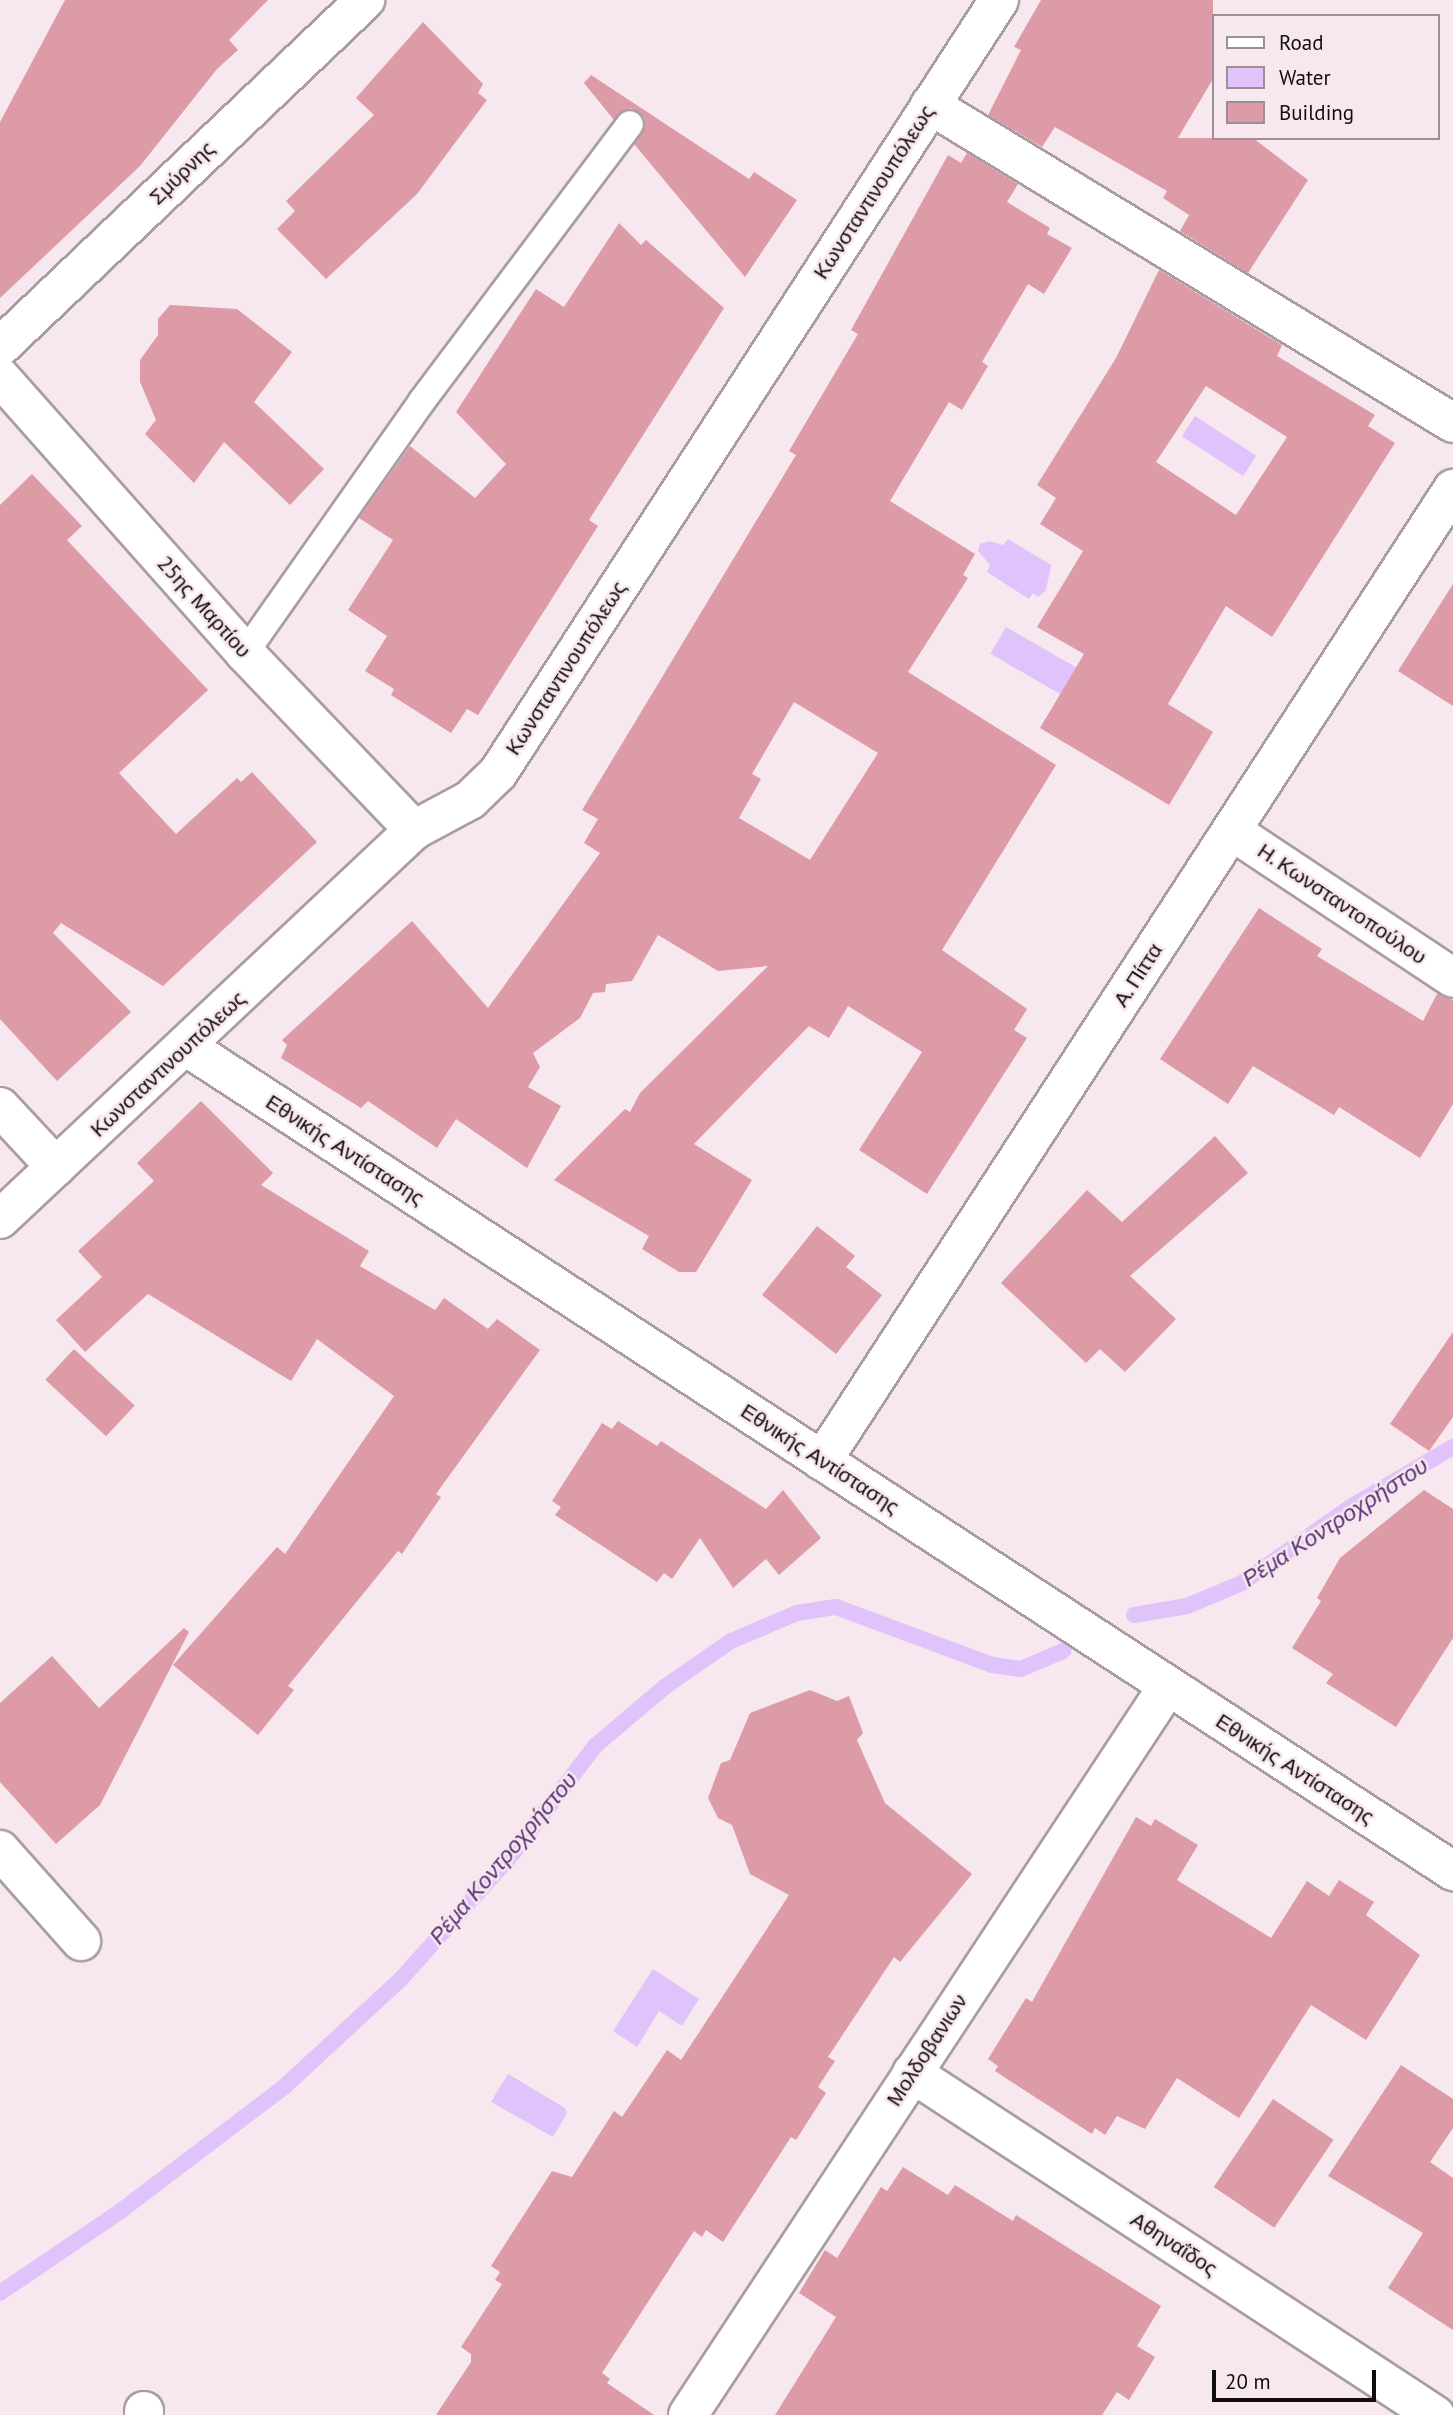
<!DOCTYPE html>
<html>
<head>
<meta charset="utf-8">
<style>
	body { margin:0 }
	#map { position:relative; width:1453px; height:2415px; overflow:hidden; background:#f7e7ee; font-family:"PT Sans",sans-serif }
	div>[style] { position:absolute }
	.water>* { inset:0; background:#dfc3fa; transform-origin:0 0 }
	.stream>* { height:16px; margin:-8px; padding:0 8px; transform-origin:8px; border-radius:8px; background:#dfc3fa }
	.building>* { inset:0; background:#dd9ba7; transform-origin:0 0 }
	.roads { filter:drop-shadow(2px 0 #aa9ca2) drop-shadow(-2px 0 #aa9ca2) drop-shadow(0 2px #aa9ca2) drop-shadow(0 -2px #aa9ca2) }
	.lane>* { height:26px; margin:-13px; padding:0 13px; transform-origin:13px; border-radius:13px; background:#fff }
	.street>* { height:38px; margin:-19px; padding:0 19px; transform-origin:19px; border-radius:19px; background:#fff }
	.secondary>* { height:38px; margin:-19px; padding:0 19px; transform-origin:19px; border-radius:19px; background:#fff }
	span { translate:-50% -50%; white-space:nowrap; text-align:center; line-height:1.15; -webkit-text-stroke:5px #f7e7ee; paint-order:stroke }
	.street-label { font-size:21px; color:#110c0f }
	.water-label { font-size:23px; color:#573373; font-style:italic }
	.legend { position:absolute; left:1212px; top:14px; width:228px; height:126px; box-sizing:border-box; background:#f7e7ee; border:2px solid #9b8f95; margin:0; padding:9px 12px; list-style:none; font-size:21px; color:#110c0f }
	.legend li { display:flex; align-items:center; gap:14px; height:35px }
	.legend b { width:35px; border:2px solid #9b8f95 }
	.scale { position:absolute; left:1212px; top:2370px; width:164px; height:32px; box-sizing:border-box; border:4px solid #110c0f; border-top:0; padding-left:9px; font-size:21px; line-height:24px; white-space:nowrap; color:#110c0f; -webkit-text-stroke:5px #f7e7ee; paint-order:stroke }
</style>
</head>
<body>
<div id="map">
	<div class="water">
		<i style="left:1195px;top:416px;width:73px;height:24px;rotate:33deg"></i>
		<i style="clip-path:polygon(1008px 539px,1051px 565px,1046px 590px,1038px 597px,1033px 593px,1029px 599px,987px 572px,990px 565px,978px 551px,980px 544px,989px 541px,1003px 545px)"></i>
		<i style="left:1006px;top:627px;width:81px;height:31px;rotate:30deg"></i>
		<i style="clip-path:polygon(653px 1969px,699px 1999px,682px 2026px,659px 2011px,637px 2047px,613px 2031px)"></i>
		<i style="clip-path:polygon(508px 2074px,565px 2108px,567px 2113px,553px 2137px,491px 2102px)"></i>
	</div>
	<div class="stream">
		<i style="left:1134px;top:1615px;width:54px;rotate:-9.6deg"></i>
		<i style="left:1187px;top:1606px;width:60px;rotate:-22.7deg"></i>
		<i style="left:1242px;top:1583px;width:131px;rotate:-35deg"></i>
		<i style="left:1349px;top:1508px;width:121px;rotate:-30.4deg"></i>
		<i style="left:0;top:2293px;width:148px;rotate:-34.2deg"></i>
		<i style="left:122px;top:2210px;width:203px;rotate:-37.2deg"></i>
		<i style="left:284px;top:2087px;width:159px;rotate:-42.7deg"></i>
		<i style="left:401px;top:1979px;width:170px;rotate:-48.3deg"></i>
		<i style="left:514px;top:1852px;width:133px;rotate:-52.6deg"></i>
		<i style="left:595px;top:1746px;width:93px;rotate:-40.2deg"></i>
		<i style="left:666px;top:1686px;width:79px;rotate:-34.7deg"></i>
		<i style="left:731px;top:1641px;width:72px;rotate:-23deg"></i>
		<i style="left:797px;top:1613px;width:39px;rotate:-9deg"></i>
		<i style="left:836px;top:1607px;width:166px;rotate:20.4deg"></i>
		<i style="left:992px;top:1665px;width:29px;rotate:8deg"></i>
		<i style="left:1021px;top:1669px;width:46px;rotate:-23.2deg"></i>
	</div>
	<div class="building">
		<i style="clip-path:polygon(65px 0,268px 0,229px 40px,238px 50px,217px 69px,140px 166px,0 298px,0 122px)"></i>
		<i style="clip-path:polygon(1041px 0,1213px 0,1213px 79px,1178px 138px,1253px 138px,1308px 180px,1248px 273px,1180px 231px,1189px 215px,1163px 198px,1167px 191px,1055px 127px,1042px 147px,988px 115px,1021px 50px,1014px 47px)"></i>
		<i style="clip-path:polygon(423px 22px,483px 84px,478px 93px,487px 100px,417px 194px,326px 279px,277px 229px,295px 211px,286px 201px,374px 115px,356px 98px)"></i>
		<i style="clip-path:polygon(591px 75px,749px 179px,754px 172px,797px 200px,745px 277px,634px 144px,645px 127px,644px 117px,631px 108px,614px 120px,584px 83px)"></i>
		<i style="clip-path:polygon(evenodd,967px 153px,1018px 184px,1007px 202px,1050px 228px,1047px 234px,1072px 248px,1044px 294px,1028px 284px,982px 362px,988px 366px,962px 410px,949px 402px,890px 501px,975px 554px,963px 575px,968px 578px,908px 672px,1056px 765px,942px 950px,1027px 1009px,1014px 1030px,1027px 1038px,927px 1194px,859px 1150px,922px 1052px,848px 1006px,829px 1038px,809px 1026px,694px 1144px,752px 1180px,696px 1272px,679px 1272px,642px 1249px,649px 1236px,554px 1180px,625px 1109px,630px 1112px,640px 1093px,768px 966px,718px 971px,658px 935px,632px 981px,606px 984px,605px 992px,593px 993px,580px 1018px,533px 1053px,540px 1067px,528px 1087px,561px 1106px,527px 1168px,456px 1119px,437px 1148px,368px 1101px,361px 1108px,281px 1058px,287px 1045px,282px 1040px,412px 921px,488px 1008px,600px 853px,584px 843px,598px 819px,582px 810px,796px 455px,789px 451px,858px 334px,851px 330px,948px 155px,961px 163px,967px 153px,794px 702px,878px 753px,810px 860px,739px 818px,761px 779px,752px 774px,794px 702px)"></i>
		<i style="clip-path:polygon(619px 223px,641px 245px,646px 240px,724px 308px,589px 520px,598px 526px,478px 715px,467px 709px,451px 733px,391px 695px,394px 689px,365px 671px,387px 636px,348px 610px,393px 540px,359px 518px,410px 446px,475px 498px,506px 464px,456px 412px,536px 289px,564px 307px)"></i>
		<i style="clip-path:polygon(evenodd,1159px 270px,1282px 345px,1277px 356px,1375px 415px,1368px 426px,1395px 443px,1272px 637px,1226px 606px,1168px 704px,1213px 732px,1169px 805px,1040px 728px,1084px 654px,1037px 627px,1083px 551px,1040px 524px,1056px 498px,1037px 485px,1116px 358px,1159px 270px,1206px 386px,1287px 437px,1236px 515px,1156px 462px,1206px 386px)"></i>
		<i style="clip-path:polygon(170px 305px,237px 309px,292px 352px,254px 402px,324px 469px,290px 505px,224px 442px,194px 483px,145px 434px,156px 420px,140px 382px,140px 360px,158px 335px,158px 319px)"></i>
		<i style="clip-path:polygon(32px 474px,82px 526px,67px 540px,208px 690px,119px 773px,176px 834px,237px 778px,241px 782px,252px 772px,317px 842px,163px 986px,61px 923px,53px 933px,131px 1012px,57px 1081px,0 1019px,0 505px)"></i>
		<i style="clip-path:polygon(1453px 584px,1453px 706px,1398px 671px)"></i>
		<i style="clip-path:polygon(1259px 908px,1322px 949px,1317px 956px,1423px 1021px,1437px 994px,1453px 1000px,1453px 1104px,1420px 1158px,1339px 1107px,1334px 1115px,1253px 1066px,1228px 1104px,1160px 1059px)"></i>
		<i style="clip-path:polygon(201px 1101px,273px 1173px,261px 1185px,369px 1251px,360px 1266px,435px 1310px,444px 1298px,488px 1329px,497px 1319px,540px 1350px,436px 1494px,441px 1497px,402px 1554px,398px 1551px,288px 1686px,294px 1690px,258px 1735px,173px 1665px,277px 1547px,285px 1554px,394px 1396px,317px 1339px,291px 1381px,148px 1294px,85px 1352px,56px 1320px,102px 1277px,78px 1251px,154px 1181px,137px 1163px)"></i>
		<i style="clip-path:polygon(1215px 1136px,1248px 1173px,1130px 1276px,1176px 1319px,1125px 1372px,1100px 1349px,1086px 1363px,1001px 1283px,1087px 1190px,1122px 1222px)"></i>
		<i style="clip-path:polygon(817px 1226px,855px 1256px,846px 1267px,882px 1295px,836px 1354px,762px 1295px)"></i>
		<i style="clip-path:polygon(1453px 1332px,1453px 1417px,1429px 1451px,1390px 1424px)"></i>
		<i style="left:74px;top:1349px;width:83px;height:42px;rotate:43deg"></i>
		<i style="clip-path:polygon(618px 1421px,657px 1446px,661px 1441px,766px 1509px,783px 1490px,821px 1538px,779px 1575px,766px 1559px,733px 1588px,700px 1538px,672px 1579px,664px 1573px,657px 1582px,555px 1515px,561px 1507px,552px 1501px,602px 1423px,612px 1429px)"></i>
		<i style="clip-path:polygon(1424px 1490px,1453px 1509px,1453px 1638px,1396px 1727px,1326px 1683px,1333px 1674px,1292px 1648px,1321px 1601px,1317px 1598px,1340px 1558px)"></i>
		<i style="clip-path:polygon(184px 1628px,189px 1632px,100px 1805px,56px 1844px,0 1782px,0 1703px,52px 1656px,99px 1708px)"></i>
		<i style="clip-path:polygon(810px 1690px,837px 1701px,849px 1696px,863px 1733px,857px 1740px,885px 1803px,972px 1874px,900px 1962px,894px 1957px,828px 2057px,835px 2061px,818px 2087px,826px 2093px,796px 2140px,791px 2137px,723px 2242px,706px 2230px,702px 2237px,694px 2231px,602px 2373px,610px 2379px,607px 2383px,654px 2415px,436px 2415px,471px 2362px,471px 2354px,461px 2347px,502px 2284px,495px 2280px,500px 2272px,491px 2266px,552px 2171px,572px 2177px,614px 2111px,622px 2117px,667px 2050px,681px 2060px,789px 1895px,750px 1874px,732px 1825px,718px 1818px,708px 1798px,721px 1763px,730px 1760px,750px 1713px)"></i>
		<i style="clip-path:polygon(1136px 1817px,1151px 1826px,1155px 1819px,1198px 1845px,1177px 1880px,1271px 1938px,1307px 1881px,1329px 1896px,1339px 1880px,1374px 1902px,1366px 1915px,1420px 1955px,1366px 2040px,1311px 2005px,1239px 2118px,1177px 2078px,1145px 2129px,1117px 2116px,1105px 2135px,1095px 2128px,1092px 2134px,995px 2071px,998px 2066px,988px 2059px,1026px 1998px,1032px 2002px)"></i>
		<i style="clip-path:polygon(1401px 2065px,1453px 2099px,1453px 2128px,1430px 2162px,1453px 2178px,1453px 2330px,1388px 2288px,1423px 2233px,1328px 2176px)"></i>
		<i style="left:1273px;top:2099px;width:73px;height:106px;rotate:34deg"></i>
		<i style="clip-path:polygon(903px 2167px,948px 2195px,955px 2185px,1013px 2221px,1016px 2215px,1161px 2306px,1137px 2346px,1155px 2357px,1129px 2400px,1117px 2392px,1102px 2415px,775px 2415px,836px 2317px,799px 2293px,825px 2250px,837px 2258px,881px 2187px,887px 2191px)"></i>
	</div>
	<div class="roads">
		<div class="lane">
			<i style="left:245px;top:653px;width:308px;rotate:-54.9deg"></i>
			<i style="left:422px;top:401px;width:346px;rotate:-53.1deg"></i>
		</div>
		<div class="street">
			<i style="left:930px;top:105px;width:612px;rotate:31.3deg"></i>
			<i style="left:0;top:347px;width:504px;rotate:-43.55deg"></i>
			<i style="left:0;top:377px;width:369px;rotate:48.4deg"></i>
			<i style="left:245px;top:653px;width:245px;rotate:46.3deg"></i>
			<i style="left:1232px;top:831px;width:265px;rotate:33.6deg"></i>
			<i style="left:187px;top:1047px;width:1511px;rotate:33.06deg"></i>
			<i style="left:0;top:1107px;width:82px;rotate:47deg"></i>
			<i style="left:822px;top:1461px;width:1159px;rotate:-57.01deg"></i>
			<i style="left:0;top:1850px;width:122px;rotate:48.3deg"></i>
			<i style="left:912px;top:2073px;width:625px;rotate:33.18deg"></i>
			<i style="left:144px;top:2411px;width:4px;rotate:90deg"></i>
			<i style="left:688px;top:2415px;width:873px;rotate:-56.64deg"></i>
		</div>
		<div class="secondary">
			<i style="left:0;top:1219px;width:568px;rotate:-43.22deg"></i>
			<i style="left:414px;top:830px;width:64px;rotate:-28.2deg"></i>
			<i style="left:470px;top:800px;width:39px;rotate:-44deg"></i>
			<i style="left:498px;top:773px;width:921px;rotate:-57.05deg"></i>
		</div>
	</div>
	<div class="street-label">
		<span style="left:182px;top:173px;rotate:-44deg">Σμύρνης</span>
		<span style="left:874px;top:192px;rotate:-57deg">Κωνσταντινουπόλεως</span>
		<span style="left:204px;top:607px;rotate:48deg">25ης Μαρτίου</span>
		<span style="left:566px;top:668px;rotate:-57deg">Κωνσταντινουπόλεως</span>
		<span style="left:1342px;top:904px;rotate:34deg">Η. Κωνσταντοπούλου</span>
		<span style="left:1138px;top:975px;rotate:-57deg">Α. Πίττα</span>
		<span style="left:168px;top:1064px;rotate:-43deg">Κωνσταντινουπόλεως</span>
		<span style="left:345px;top:1150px;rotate:33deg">Εθνικής Αντίστασης</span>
		<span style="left:820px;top:1459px;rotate:33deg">Εθνικής Αντίστασης</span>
		<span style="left:1295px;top:1769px;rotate:33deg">Εθνικής Αντίστασης</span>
		<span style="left:927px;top:2050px;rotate:-57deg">Μολδοβανιων</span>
		<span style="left:1174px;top:2244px;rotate:33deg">Αθηναΐδος</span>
	</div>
	<div class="water-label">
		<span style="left:1335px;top:1522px;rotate:-33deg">Ρέμα Κοντροχρήστου</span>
		<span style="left:503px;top:1858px;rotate:-50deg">Ρέμα Κοντροχρήστου</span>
	</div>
	<ul class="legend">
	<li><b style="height:9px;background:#fff"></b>Road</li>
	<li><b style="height:19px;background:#dfc3fa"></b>Water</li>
	<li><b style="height:19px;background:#dd9ba7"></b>Building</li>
	</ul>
	<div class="scale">20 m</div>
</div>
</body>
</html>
